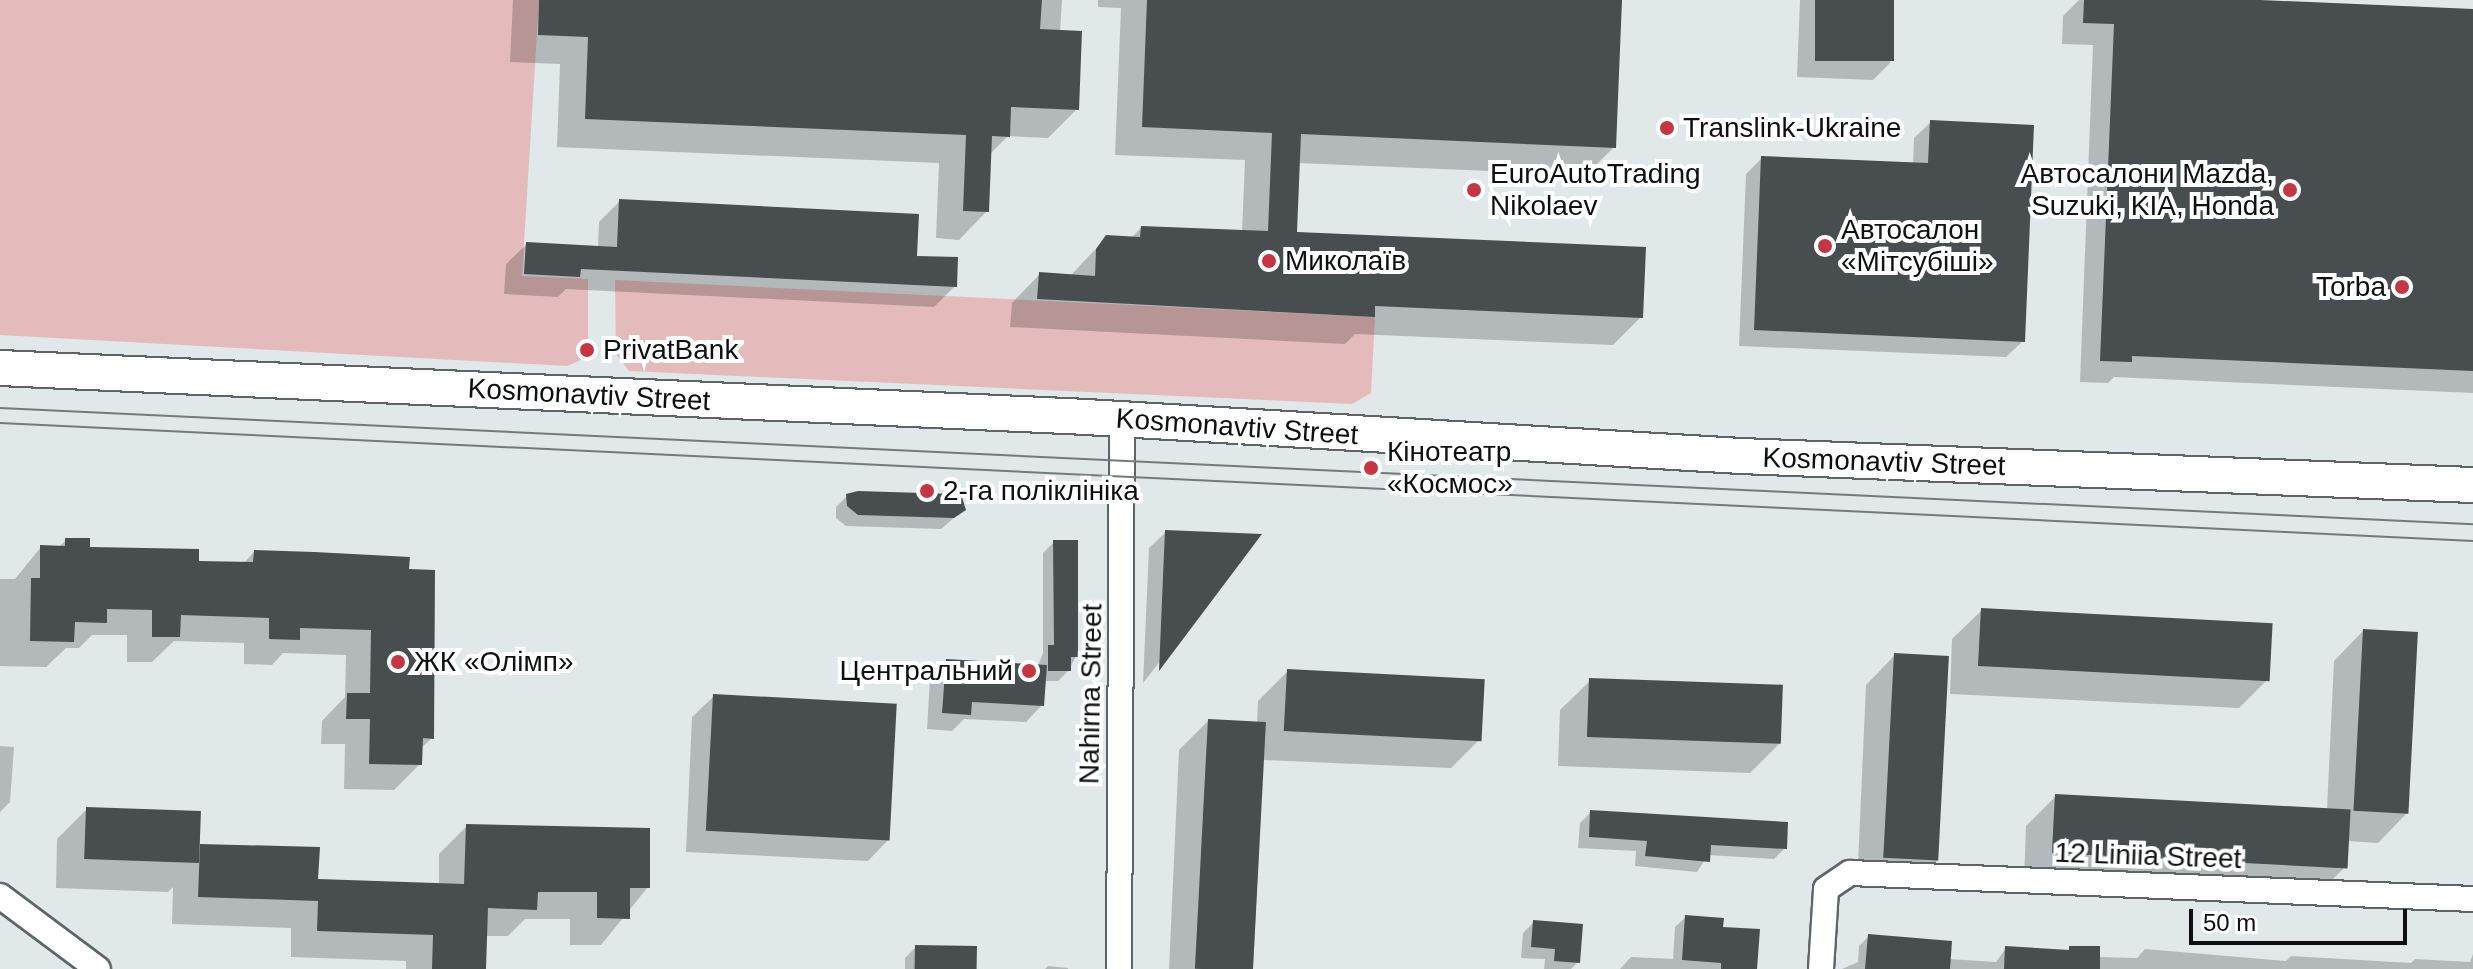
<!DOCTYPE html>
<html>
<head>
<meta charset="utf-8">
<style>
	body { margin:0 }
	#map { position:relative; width:2473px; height:969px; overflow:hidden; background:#e0e8e9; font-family:Arial,sans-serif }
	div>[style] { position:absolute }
	.green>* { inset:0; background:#e4bbba }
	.shadow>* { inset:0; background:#0003 }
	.building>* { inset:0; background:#484e4f; transform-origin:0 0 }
	.roads { filter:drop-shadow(2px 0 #5f6566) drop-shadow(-2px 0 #5f6566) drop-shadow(0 2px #5f6566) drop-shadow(0 -2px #5f6566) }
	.street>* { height:24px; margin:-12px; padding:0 12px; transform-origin:12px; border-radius:12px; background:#fff }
	.secondary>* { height:34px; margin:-17px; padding:0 17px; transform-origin:17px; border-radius:17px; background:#fff }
	.tram>* { height:2px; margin:-1px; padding:0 1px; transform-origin:1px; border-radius:1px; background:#74797a }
	.dots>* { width:22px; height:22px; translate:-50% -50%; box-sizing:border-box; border:4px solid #fff; border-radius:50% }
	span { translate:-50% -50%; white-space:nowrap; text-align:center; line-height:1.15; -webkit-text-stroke:8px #fff; paint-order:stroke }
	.poi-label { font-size:28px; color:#0d0f10 }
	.left { translate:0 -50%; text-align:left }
	.right { translate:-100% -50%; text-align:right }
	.street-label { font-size:28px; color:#0d0f10 }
	.scale { position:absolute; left:2189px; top:909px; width:218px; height:36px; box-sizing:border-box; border:4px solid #0d0f10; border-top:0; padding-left:10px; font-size:24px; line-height:28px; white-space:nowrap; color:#0d0f10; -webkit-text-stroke:6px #fff; paint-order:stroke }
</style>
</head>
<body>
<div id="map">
	<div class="green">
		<i style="clip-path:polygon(0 0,539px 0,522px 276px,588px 279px,588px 349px,581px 360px,567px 366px,0 335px)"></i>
		<i style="clip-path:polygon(615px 280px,1375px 317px,1371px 393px,1352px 404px,629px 371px,616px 354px)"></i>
	</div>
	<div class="shadow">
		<i style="clip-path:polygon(513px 0,1062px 0,1060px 32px,1077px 109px,1048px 138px,1008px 136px,990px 154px,987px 211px,959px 240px,936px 238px,939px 163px,557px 147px,560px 64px,510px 62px)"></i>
		<i style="clip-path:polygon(1098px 0,1620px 0,1614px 147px,1586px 175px,1298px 163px,1294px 234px,1641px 317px,1613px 345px,1355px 334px,1345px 344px,1010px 327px,1012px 303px,1040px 274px,1070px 276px,1107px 237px,1131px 238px,1141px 228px,1242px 232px,1245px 160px,1115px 155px,1121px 8px,1098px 7px)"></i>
		<i style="clip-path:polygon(1800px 0,1892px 0,1890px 63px,1873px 80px,1797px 77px)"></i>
		<i style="clip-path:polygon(2079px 0,2473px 11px,2473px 393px,2114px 377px,2108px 383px,2080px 382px,2093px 45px,2062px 44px,2063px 16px)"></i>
		<i style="clip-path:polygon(1931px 122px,2023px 341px,2006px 357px,1739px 346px,1746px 174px,1762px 158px,1913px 165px,1914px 138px)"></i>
		<i style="clip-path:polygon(620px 201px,915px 258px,955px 286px,934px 307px,566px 289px,558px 297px,504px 294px,506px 264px,527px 244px,598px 248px,599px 222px)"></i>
		<i style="clip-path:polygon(847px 496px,963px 510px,941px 529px,846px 526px,836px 518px,836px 507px)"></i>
		<i style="clip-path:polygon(1166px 532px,1258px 536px,1143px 683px,1149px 548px)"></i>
		<i style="clip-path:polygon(66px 540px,88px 549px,197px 563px,243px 564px,254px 552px,407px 571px,432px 738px,420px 749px,420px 764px,394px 790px,344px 789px,345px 744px,321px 744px,322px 721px,345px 697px,346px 655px,283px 653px,272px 665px,244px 664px,244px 643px,174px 641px,152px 662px,127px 662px,127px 635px,92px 635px,79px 648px,66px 648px,46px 667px,0 666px,0 579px,15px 579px,41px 547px,58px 548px)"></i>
		<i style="clip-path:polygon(1054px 542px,1076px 656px,1069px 670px,1058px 681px,1044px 681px,1042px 705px,1026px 722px,964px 719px,952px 731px,927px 729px,930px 678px,946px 661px,1038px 666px,1043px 653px,1043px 553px)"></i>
		<i style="clip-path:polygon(1982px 610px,2269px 678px,2239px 708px,1950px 694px,1952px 639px)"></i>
		<i style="clip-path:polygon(2363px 631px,2407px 813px,2378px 843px,2347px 841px,2346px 866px,2317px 895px,2024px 881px,2026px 826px,2056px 796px,2327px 809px,2334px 661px)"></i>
		<i style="clip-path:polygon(1895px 655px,1938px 860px,1908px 889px,1857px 887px,1866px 685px)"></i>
		<i style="clip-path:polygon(1288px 671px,1480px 739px,1451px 768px,1263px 760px,1253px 969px,1169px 969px,1179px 750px,1208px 721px,1257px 723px,1258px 701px)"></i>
		<i style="clip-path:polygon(1590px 681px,1779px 744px,1750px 773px,1558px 766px,1560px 710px)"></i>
		<i style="clip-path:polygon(714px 696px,889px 839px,868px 861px,686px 852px,692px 717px)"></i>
		<i style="clip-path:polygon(0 746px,14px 747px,10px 802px,0 812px)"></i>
		<i style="clip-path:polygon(87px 809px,198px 849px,316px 881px,439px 885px,439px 854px,467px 826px,648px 887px,601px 945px,570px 945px,570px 919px,525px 919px,508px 936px,485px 936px,484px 969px,406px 969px,406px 961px,291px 957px,291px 928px,172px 924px,173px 887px,168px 892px,56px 888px,57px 839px)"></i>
		<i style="clip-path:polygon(1591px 812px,1785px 848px,1774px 859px,1708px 855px,1697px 872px,1635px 866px,1636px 851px,1578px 848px,1580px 823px)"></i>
		<i style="clip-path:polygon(1686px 917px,1721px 929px,1755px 969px,1620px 969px,1631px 957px,1673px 959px,1675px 927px)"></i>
		<i style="clip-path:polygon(1534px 922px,1578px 962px,1571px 969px,1544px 969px,1545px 959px,1521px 958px,1523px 933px)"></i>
		<i style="clip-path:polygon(1869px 936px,1949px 959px,1996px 962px,2006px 948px,2066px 952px,2070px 948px,2098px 957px,2137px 958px,2145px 949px,2286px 961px,2291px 956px,2411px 963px,2415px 959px,2470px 962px,2473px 954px,2473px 969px,1842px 969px,1858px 962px,1859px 946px)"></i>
		<i style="clip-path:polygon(916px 947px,975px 969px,905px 969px,905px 958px)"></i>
		<i style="clip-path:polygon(1048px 966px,1068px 968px,1068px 969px,1045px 969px)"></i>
	</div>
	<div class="building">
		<i style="clip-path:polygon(539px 0,1042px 0,1040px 29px,1082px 31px,1079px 110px,1011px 107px,1010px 137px,992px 136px,989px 212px,963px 211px,966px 135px,585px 119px,588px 37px,538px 35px)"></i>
		<i style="clip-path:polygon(1147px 0,1622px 0,1616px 148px,1301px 134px,1297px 232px,1646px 247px,1643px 318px,1375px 306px,1375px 317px,1037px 299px,1039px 272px,1095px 276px,1096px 249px,1106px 235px,1140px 237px,1141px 226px,1268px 231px,1272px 133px,1142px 127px)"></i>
		<i style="left:1815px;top:0;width:79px;height:61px"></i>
		<i style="clip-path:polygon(2084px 0,2260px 0,2473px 9px,2473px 371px,2132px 356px,2132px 362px,2100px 361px,2114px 24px,2083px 23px)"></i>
		<i style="clip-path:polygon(1930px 120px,2034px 125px,2025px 342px,1754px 330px,1761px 156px,1928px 163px)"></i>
		<i style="clip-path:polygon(619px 199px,919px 214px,917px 256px,958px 257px,957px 287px,581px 269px,580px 277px,524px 274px,526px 242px,617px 247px)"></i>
		<i style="clip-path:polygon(858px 491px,954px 494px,962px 497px,966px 510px,954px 518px,858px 515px,847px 506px,846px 494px)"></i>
		<i style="clip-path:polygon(1165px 530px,1262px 534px,1159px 671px)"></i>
		<i style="clip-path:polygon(65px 538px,90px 538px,90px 547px,199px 549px,199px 561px,253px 562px,254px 550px,314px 552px,410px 557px,409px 569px,435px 570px,434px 739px,423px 738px,422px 765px,369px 764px,370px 719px,346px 719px,347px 693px,370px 693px,371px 630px,300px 628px,300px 640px,269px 639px,269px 618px,181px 615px,180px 637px,152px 637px,152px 610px,107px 609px,107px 623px,75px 622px,74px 642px,30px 641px,31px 578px,40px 578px,40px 545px,65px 546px)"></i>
		<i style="clip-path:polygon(1053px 540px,1078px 540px,1078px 657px,1071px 657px,1071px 671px,1048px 671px,1048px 645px,1054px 645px)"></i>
		<i style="left:1981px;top:608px;width:292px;height:58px;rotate:3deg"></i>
		<i style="left:2363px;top:629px;width:55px;height:182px;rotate:3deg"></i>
		<i style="left:1894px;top:653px;width:55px;height:205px;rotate:3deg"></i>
		<i style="clip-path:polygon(946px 659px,1047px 665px,1044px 706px,972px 702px,971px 715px,942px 713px)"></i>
		<i style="left:1287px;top:669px;width:198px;height:62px;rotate:3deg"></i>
		<i style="left:1589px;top:678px;width:194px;height:59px;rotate:2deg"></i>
		<i style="left:713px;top:694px;width:184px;height:137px;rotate:3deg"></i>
		<i style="left:1208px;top:719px;width:58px;height:250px;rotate:3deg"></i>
		<i style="left:2055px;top:794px;width:296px;height:59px;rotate:3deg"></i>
		<i style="left:86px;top:807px;width:115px;height:52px;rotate:2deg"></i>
		<i style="clip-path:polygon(1590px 810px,1788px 822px,1787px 849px,1711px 845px,1710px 862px,1645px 856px,1647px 841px,1589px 837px)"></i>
		<i style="clip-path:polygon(466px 824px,650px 828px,650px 888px,630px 888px,630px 919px,597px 918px,597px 892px,538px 892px,537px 910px,488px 908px,486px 969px,432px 969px,433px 935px,317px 931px,318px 901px,198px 897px,200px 844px,320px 847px,318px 879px,464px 884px)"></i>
		<i style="clip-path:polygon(1685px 915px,1724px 918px,1723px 927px,1760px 929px,1757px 969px,1721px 969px,1721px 963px,1682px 960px)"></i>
		<i style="clip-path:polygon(1533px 920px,1583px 924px,1580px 963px,1554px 961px,1555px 949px,1531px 947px)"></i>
		<i style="clip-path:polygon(1868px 934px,1952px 941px,1950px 969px,1865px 969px)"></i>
		<i style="left:915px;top:945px;width:62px;height:24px;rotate:1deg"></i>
		<i style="clip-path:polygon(2005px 946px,2069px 950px,2069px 946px,2100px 946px,2100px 969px,2004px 969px)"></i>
	</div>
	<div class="roads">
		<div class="street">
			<i style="left:0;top:896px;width:122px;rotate:36.7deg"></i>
			<i style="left:1119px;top:969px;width:550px;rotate:-89.69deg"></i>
			<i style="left:1821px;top:969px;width:80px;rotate:-86.4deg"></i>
			<i style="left:1826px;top:889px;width:29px;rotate:-34deg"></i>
			<i style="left:1850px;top:873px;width:624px;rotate:2.39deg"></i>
		</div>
		<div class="secondary">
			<i style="left:0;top:368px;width:1087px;rotate:2.58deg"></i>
			<i style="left:1086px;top:417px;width:656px;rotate:3.41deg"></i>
			<i style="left:1741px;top:456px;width:733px;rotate:2.27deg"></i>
		</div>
	</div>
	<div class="tram">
		<i style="left:0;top:408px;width:2476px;rotate:2.69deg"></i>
		<i style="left:0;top:423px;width:2476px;rotate:2.73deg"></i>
	</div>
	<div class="dots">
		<i style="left:1667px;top:128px;background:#c63642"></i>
		<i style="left:1474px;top:190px;background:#c63642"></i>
		<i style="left:2290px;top:190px;background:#c63642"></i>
		<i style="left:1825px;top:246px;background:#c63642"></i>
		<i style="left:1269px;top:261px;background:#c63642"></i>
		<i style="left:2402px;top:287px;background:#c63642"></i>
		<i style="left:587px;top:350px;background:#c63642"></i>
		<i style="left:1371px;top:468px;background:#c63642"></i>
		<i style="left:927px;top:491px;background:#c63642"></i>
		<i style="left:398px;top:662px;background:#c63642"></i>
		<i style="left:1029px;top:671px;background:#c63642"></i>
	</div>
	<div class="poi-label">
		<span class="left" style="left:1683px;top:128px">Translink-Ukraine</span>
		<span class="left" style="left:1490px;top:190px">EuroAutoTrading<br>Nikolaev</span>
		<span class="right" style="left:2274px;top:190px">Автосалони Mazda,<br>Suzuki, KIA, Honda</span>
		<span class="left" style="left:1841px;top:246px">Автосалон<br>«Мітсубіші»</span>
		<span class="left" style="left:1285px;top:261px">Миколаїв</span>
		<span class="right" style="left:2386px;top:287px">Torba</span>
		<span class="left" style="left:603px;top:350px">PrivatBank</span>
		<span class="left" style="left:1387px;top:468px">Кінотеатр<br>«Космос»</span>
		<span class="left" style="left:943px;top:491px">2-га поліклініка</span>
		<span class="left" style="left:414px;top:662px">ЖК «Олімп»</span>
		<span class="right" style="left:1013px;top:671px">Центральний</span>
	</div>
	<div class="street-label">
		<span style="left:589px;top:395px;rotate:3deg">Kosmonavtiv Street</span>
		<span style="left:1237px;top:427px;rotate:4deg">Kosmonavtiv Street</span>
		<span style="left:1884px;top:462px;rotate:2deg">Kosmonavtiv Street</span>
		<span style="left:1091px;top:694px;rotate:-89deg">Nahirna Street</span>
		<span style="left:2148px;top:856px;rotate:2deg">12 Liniia Street</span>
	</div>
	<div class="scale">50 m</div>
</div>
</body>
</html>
